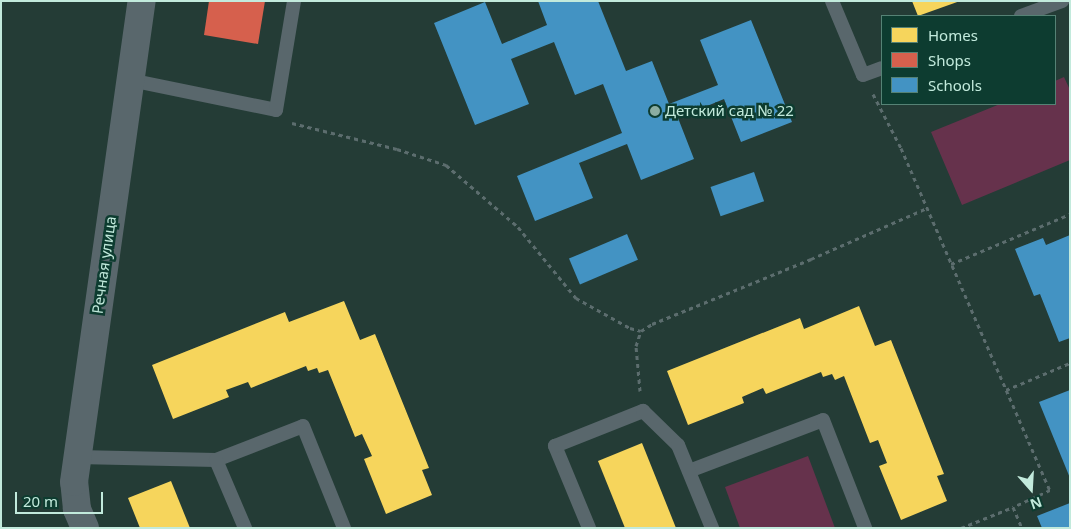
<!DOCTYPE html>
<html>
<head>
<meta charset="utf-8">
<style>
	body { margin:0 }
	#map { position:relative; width:1071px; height:529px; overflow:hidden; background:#243c36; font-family:"Noto Sans",sans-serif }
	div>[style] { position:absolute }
	.green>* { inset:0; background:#66324c }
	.homes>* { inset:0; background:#f6d55c }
	.shops>* { inset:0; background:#d6604d }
	.schools>* { inset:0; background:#4393c3; transform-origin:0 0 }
	.path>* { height:3px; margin-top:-1.5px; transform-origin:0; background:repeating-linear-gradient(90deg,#5c6d6e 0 4px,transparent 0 8px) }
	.service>* { height:14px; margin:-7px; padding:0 7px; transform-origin:7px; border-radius:7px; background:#59676c }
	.minor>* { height:28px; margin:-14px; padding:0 14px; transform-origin:14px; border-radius:14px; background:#59676c }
	.dots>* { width:14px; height:14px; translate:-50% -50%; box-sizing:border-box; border:2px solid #0d3c30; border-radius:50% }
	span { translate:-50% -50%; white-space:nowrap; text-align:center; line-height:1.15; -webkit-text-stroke:5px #0d3c30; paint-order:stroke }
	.poi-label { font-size:15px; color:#c2eadc }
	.left { translate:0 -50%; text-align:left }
	.street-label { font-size:15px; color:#c2eadc }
	.frame { position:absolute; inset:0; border:2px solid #c2eadc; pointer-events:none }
	.legend { position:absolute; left:881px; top:15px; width:175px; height:90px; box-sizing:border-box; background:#0d3c30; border:1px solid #558275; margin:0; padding:6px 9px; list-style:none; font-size:15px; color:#c2eadc }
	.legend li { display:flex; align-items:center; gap:10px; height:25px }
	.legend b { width:25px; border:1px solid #558275 }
	.north { position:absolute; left:1006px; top:464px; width:50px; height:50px; -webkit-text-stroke:4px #0d3c30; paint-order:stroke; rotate:161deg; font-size:14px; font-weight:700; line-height:20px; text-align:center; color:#c2eadc }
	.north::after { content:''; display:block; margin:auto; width:18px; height:22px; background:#c2eadc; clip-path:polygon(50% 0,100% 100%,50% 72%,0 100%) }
	.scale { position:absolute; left:15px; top:492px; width:88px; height:22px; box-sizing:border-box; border:2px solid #c2eadc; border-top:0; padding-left:6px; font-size:15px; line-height:18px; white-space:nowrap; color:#c2eadc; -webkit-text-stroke:4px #0d3c30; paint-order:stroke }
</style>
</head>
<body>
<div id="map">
	<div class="green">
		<i style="clip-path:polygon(1064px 77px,1070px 90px,1070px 160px,962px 205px,931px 132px,1000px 104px,1055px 104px,1055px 81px)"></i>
		<i style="clip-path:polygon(808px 456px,835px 528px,740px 528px,725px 487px)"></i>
	</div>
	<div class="homes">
		<i style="clip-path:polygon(912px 1px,960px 1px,918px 16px)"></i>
		<i style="clip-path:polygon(344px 301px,360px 340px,375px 334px,429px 468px,422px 470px,432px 495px,386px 514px,364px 459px,372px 456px,362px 434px,355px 437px,328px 370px,319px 373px,317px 368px,308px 371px,306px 366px,251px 388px,248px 382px,226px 390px,229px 397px,173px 419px,152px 365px,285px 312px,289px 322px)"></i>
		<i style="clip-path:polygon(859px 306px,875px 346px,891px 340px,944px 474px,937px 476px,947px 501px,901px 520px,879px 466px,887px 463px,878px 440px,870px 443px,844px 376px,835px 380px,832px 374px,823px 377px,821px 372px,766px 394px,763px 388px,742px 397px,744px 403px,688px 425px,667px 371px,800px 318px,804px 329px)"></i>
		<i style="clip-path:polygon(642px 443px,676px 528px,625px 528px,598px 461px)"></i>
		<i style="clip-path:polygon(171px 481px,190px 528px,140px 528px,128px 498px)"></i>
	</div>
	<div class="shops">
		<i style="clip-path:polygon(209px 1px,265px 1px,258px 44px,204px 35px)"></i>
	</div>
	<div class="schools">
		<i style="clip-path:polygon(538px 1px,598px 1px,626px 71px,652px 61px,669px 104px,718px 85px,700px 40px,751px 20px,792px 122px,741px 142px,724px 99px,678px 118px,694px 159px,641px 180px,627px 144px,579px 163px,593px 198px,535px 221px,517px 176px,622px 133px,603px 84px,575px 95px,554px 42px,511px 59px,529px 104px,475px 125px,434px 23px,485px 2px,502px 44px,547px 25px)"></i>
		<i style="left:754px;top:172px;width:31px;height:46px;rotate:71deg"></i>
		<i style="left:627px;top:234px;width:28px;height:63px;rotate:67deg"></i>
		<i style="clip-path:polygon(1070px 235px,1070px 338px,1059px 342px,1040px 294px,1034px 296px,1015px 249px,1043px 238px,1046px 245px)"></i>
		<i style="clip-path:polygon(1070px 390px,1070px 478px,1039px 402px)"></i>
		<i style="clip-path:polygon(1070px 503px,1070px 528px,1042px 528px,1037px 516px)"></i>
	</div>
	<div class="path">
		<i style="left:873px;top:94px;width:61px;rotate:62.6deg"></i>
		<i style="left:901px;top:148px;width:373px;rotate:66.5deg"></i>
		<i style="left:1050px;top:490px;width:41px;rotate:155.3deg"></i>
		<i style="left:1013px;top:507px;width:23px;rotate:67deg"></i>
		<i style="left:292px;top:123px;width:108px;rotate:13.9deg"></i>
		<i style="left:397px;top:149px;width:52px;rotate:18.1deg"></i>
		<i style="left:446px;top:165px;width:95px;rotate:40.7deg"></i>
		<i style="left:518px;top:227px;width:92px;rotate:50.8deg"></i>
		<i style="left:576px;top:298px;width:62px;rotate:29.1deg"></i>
		<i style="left:630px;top:328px;width:11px;rotate:15deg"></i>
		<i style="left:951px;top:264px;width:129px;rotate:-22.8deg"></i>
		<i style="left:1006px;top:390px;width:69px;rotate:-22.9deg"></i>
		<i style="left:640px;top:391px;width:45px;rotate:-95.1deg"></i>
		<i style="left:636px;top:346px;width:16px;rotate:-72deg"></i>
		<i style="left:641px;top:331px;width:13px;rotate:-32deg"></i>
		<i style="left:652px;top:324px;width:172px;rotate:-22.2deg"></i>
		<i style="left:811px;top:259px;width:127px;rotate:-23.7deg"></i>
		<i style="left:961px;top:528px;width:56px;rotate:-22deg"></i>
	</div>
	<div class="service">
		<i style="left:832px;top:1px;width:80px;rotate:67.3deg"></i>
		<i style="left:863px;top:75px;width:20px;rotate:-20deg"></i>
		<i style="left:1021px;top:16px;width:44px;rotate:-20.1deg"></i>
		<i style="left:130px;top:80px;width:149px;rotate:11.6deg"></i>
		<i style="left:276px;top:110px;width:110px;rotate:-80.6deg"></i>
		<i style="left:77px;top:457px;width:139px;rotate:1.2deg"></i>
		<i style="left:216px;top:460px;width:93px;rotate:-21.3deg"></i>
		<i style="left:303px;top:426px;width:110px;rotate:68.1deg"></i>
		<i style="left:216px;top:460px;width:74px;rotate:66.9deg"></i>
		<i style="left:689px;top:471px;width:143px;rotate:-20.8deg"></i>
		<i style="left:823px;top:420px;width:116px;rotate:68.7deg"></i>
		<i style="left:589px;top:528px;width:89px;rotate:-112.5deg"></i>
		<i style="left:555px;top:446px;width:95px;rotate:-21.7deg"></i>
		<i style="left:643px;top:411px;width:49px;rotate:44.2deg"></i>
		<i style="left:678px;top:445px;width:90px;rotate:67.7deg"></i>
	</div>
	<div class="minor">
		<i style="left:85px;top:528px;width:21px;rotate:-113deg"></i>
		<i style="left:77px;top:509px;width:27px;rotate:-96deg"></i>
		<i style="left:74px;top:482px;width:486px;rotate:-82deg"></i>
	</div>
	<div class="dots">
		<i style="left:655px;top:111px;background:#8bada2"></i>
	</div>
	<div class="poi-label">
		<span class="left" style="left:665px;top:111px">Детский сад № 22</span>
	</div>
	<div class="street-label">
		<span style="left:104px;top:265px;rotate:-82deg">Речная улица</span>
	</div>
	<div class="frame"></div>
	<ul class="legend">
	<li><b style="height:14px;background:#f6d55c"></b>Homes</li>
	<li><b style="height:14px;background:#d6604d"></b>Shops</li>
	<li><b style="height:14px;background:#4393c3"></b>Schools</li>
	</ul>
	<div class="north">N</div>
	<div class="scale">20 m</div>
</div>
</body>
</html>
